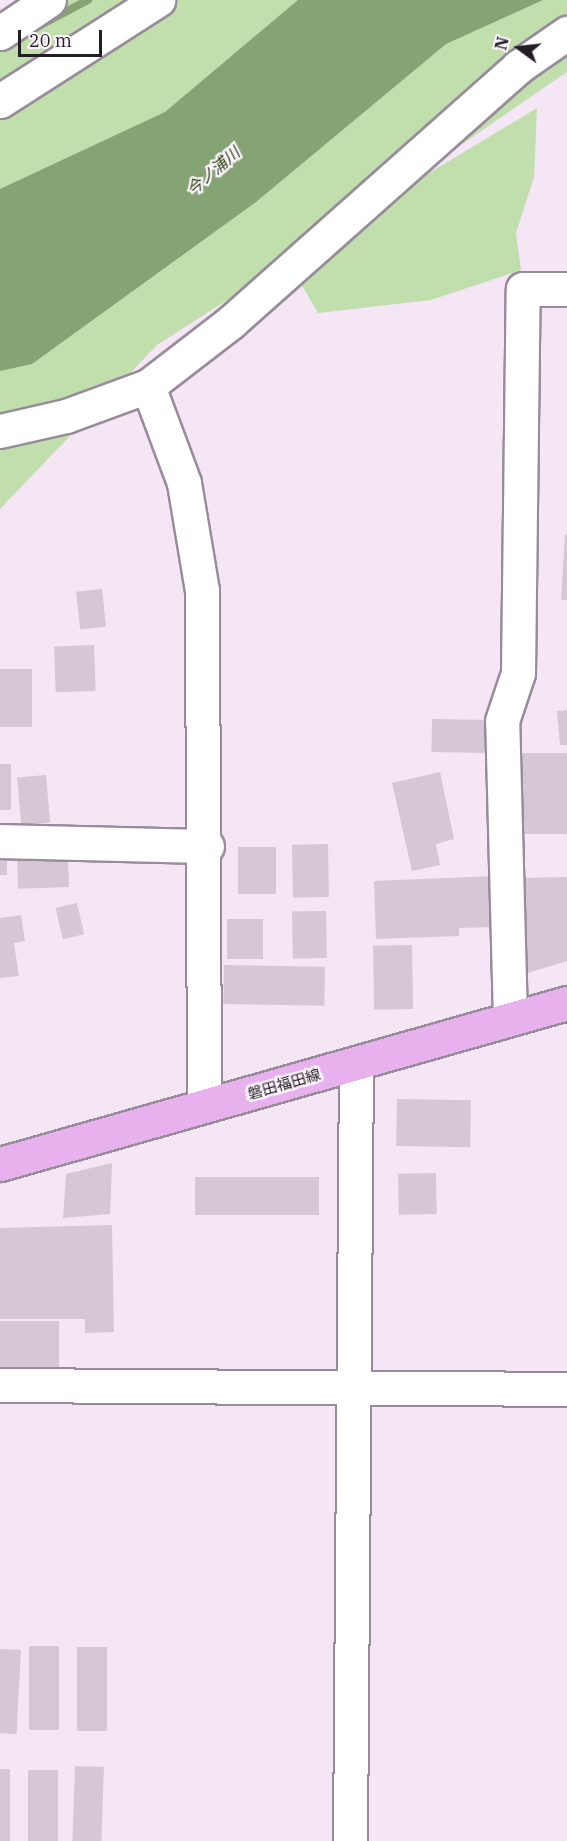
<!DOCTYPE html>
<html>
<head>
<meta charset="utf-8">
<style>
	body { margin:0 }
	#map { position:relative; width:567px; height:1841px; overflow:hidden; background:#f4e6f5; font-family:"IBM Plex Serif","Noto Sans JP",serif }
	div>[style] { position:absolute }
	.green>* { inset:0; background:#c0dfad }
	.water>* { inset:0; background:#86a473 }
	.stream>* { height:8px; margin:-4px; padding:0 4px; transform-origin:4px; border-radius:4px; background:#86a473 }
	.building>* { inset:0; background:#d5c7d6; transform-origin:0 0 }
	.roads { filter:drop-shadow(2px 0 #988c9a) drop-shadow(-2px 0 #988c9a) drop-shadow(0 2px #988c9a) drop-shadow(0 -2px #988c9a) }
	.minor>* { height:33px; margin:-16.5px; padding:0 16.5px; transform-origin:16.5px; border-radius:16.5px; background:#fff }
	.tertiary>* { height:33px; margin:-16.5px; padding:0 16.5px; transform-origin:16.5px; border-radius:16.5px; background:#fff }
	.primary>* { height:33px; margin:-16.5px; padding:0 16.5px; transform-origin:16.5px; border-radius:16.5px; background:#e7b1ed }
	span { translate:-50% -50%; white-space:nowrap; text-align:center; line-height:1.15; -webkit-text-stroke:4.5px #fef5ff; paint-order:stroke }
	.street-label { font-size:15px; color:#231e24 }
	.water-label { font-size:16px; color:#26420e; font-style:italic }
	.north { position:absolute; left:489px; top:18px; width:60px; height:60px; -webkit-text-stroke:4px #fef5ff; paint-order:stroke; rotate:285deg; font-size:16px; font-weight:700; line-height:24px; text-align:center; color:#231e24 }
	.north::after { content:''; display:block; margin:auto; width:21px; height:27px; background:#231e24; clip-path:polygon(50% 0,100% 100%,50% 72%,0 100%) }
	.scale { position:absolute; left:18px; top:30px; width:84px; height:27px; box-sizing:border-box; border:3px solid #231e24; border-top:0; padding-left:8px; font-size:18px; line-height:21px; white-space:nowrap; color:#231e24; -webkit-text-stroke:4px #fef5ff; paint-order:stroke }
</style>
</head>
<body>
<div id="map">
	<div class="green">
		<i style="clip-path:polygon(26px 0,567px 0,567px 72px,356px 217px,537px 108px,534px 177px,516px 233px,521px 270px,431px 300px,318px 313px,301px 284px,341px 227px,157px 345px,0 509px,0 16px)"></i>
	</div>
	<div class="water">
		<i style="clip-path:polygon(298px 0,543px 0,446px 44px,256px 202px,32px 364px,0 371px,0 189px,165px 112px)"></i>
	</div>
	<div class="stream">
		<i style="left:35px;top:28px;width:60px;rotate:-27.8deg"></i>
	</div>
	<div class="building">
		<i style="clip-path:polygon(565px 534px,567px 535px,567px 600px,561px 600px)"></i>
		<i style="left:102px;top:589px;width:38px;height:26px;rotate:84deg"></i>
		<i style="left:94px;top:645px;width:46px;height:40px;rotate:88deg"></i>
		<i style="left:0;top:669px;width:32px;height:58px"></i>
		<i style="clip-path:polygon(567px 710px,567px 745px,560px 745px,557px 711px)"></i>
		<i style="left:432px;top:719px;width:60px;height:33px;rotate:1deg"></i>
		<i style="left:567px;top:753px;width:81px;height:45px;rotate:90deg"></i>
		<i style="left:11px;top:764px;width:46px;height:11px;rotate:90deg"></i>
		<i style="clip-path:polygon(440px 772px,454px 839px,436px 844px,440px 865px,412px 871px,392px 783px)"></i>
		<i style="left:46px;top:775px;width:48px;height:29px;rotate:85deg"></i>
		<i style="left:328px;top:844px;width:53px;height:36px;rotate:89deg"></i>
		<i style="left:238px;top:847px;width:38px;height:47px"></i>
		<i style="left:0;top:856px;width:7px;height:19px"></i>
		<i style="left:68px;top:856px;width:31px;height:51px;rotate:88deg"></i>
		<i style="clip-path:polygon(494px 876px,496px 927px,459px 928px,459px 936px,376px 939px,374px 881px)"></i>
		<i style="clip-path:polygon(567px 877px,567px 961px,521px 975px,519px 878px)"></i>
		<i style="left:77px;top:903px;width:32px;height:22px;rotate:77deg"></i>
		<i style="left:326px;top:911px;width:47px;height:34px;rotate:89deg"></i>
		<i style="clip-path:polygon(21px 915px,25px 941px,14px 943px,19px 976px,0 978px,0 918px)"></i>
		<i style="left:263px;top:919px;width:40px;height:36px;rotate:90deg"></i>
		<i style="left:412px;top:945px;width:64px;height:39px;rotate:89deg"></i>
		<i style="left:224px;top:965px;width:101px;height:39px;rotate:1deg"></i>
		<i style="left:397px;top:1099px;width:74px;height:47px;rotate:1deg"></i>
		<i style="clip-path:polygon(112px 1163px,110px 1214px,63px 1218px,66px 1174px)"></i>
		<i style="left:436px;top:1173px;width:41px;height:38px;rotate:89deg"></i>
		<i style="left:195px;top:1177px;width:124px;height:38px"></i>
		<i style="clip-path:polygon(112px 1225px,114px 1332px,85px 1333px,85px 1319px,0 1319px,0 1228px)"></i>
		<i style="left:59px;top:1321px;width:51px;height:59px;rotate:90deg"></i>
		<i style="left:29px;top:1646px;width:30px;height:84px"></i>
		<i style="left:77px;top:1647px;width:30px;height:84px"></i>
		<i style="left:0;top:1649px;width:21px;height:84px;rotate:3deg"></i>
		<i style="left:75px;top:1766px;width:29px;height:75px;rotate:2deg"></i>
		<i style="left:0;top:1769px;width:10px;height:72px"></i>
		<i style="left:28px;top:1770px;width:30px;height:71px"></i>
	</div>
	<div class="roads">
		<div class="minor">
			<i style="left:0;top:101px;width:188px;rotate:-32.6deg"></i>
			<i style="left:148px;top:386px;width:103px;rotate:69.6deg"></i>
			<i style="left:184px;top:483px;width:109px;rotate:80.5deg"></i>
			<i style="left:202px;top:591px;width:515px;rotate:89.78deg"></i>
			<i style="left:0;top:431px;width:68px;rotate:-12.8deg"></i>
			<i style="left:66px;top:416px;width:87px;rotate:-20.1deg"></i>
			<i style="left:148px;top:386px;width:105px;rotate:-37.6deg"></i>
			<i style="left:231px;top:322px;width:384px;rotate:-41.6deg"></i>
			<i style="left:518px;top:67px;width:60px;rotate:-34.8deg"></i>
			<i style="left:0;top:841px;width:207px;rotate:1.4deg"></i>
			<i style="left:510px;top:1019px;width:298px;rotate:-91.5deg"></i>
			<i style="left:502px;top:721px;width:51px;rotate:-71.6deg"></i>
			<i style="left:518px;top:673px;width:384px;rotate:-89.3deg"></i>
			<i style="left:523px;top:289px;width:44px"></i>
			<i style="left:0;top:1385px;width:567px;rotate:0.4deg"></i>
			<i style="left:350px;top:1841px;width:777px;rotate:-89.56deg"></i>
		</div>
		<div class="tertiary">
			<i style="left:0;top:33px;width:59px;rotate:-34deg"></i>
		</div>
		<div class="primary">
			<i style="left:0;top:1164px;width:589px;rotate:-15.85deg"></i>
		</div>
	</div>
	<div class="street-label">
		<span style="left:284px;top:1084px;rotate:-16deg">磐田福田線</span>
	</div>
	<div class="water-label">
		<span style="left:213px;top:171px;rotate:-41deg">今ノ浦川</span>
	</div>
	<div class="north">N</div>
	<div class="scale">20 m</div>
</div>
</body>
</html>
